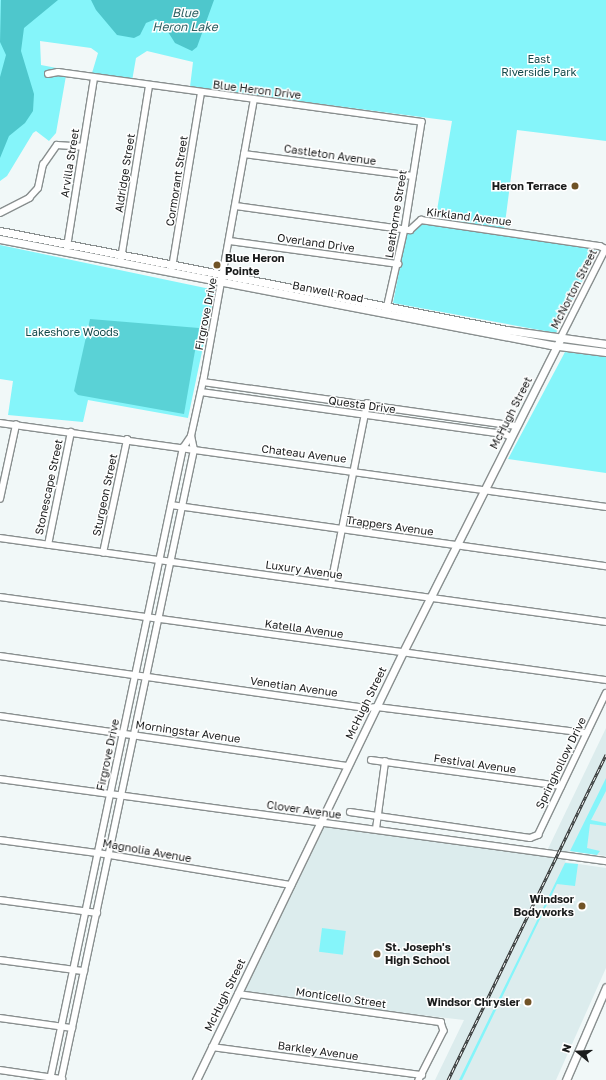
<!DOCTYPE html>
<html>
<head>
<meta charset="utf-8">
<style>
	body { margin:0 }
	#map { position:relative; width:606px; height:1080px; overflow:hidden; background:#f1f8f8; font-family:"Golos Text",sans-serif }
	div>[style] { position:absolute }
	.built>* { inset:0; background:#dceced }
	.green>* { inset:0; background:#85f5fa; transform-origin:0 0 }
	.forest>* { inset:0; background:#5ad2d6 }
	.water>* { inset:0; background:#4ec7cc }
	.roads { filter:drop-shadow(1px 0 #898f8f) drop-shadow(-1px 0 #898f8f) drop-shadow(0 1px #898f8f) drop-shadow(0 -1px #898f8f) }
	.minor>* { height:5.5px; margin:-2.75px; padding:0 2.75px; transform-origin:2.75px; border-radius:2.75px; background:#fff }
	.major>* { height:7px; margin:-3.5px; padding:0 3.5px; transform-origin:3.5px; border-radius:3.5px; background:#fff }
	.rail>* { height:3px; margin-top:-1.5px; transform-origin:0; background:repeating-linear-gradient(90deg,#fff 0 4.5px,#313333 0 9px); box-sizing:border-box; border-block:1px solid #313333 }
	.dots>* { width:11px; height:11px; translate:-50% -50%; box-sizing:border-box; border:2px solid #fff; border-radius:50% }
	span { translate:-50% -50%; white-space:nowrap; text-align:center; line-height:1.15; -webkit-text-stroke:3px #fff; paint-order:stroke }
	.park-label { font-size:11px; color:#13494b }
	.street-label { font-size:11px; color:#1a1c1c }
	.poi-label { font-size:11px; color:#1a1c1c; font-weight:700 }
	.right { translate:-100% -50%; text-align:right }
	.left { translate:0 -50%; text-align:left }
	.water-label { font-size:12px; color:#2d6062; font-style:italic }
	.north { position:absolute; left:558px; top:1032px; width:40px; height:40px; -webkit-text-stroke:3px #fff; paint-order:stroke; rotate:288deg; font-size:11px; font-weight:700; line-height:16px; text-align:center; color:#1a1c1c }
	.north::after { content:''; display:block; margin:auto; width:14px; height:18px; background:#1a1c1c; clip-path:polygon(50% 0,100% 100%,50% 72%,0 100%) }
</style>
</head>
<body>
<div id="map">
	<div class="built">
		<i style="clip-path:polygon(606px 728px,606px 856px,570px 851px,565px 862px,606px 868px,606px 968px,556px 1080px,435px 1080px,464px 1020px,238px 994px,321px 822px,546px 853px)"></i>
	</div>
	<div class="green">
		<i style="clip-path:polygon(0 0,606px 0,606px 141px,517px 130px,504px 231px,600px 246px,556px 333px,393px 303px,407px 230px,421px 220px,435px 222px,452px 121px,190px 87px,193px 62px,147px 51px,136px 58px,132px 81px,92px 73px,98px 53px,91px 48px,40px 41px,41px 65px,67px 70px,56px 133px,49px 141px,36px 131px,33px 133px,7px 176px,0 181px)"></i>
		<i style="clip-path:polygon(0 245px,215px 290px,188px 418px,88px 400px,83px 422px,8px 415px,13px 381px,0 379px)"></i>
		<i style="clip-path:polygon(565px 352px,606px 357px,606px 473px,508px 459px)"></i>
		<i style="clip-path:polygon(606px 778px,606px 791px,591px 820px,606px 823px,606px 826px,590px 824px,587px 848px,600px 851px,597px 855px,570px 851px)"></i>
		<i style="clip-path:polygon(565px 863px,578px 864px,575px 886px,557px 884px,462px 1080px,459px 1080px)"></i>
		<i style="left:322px;top:928px;width:24px;height:24px;rotate:7deg"></i>
	</div>
	<div class="forest">
		<i style="clip-path:polygon(90px 319px,199px 328px,184px 414px,78px 395px,74px 391px)"></i>
	</div>
	<div class="water">
		<i style="clip-path:polygon(1px 0,58px 0,24px 28px,21px 51px,34px 94px,33px 111px,25px 123px,9px 136px,0 158px,0 77px,6px 55px,0 42px)"></i>
		<i style="clip-path:polygon(91px 0,214px 0,197px 47px,192px 51px,175px 43px,163px 24px,156px 19px,146px 23px,140px 35px,134px 38px,117px 35px,96px 10px)"></i>
	</div>
	<div class="roads">
		<div class="minor">
			<i style="left:48px;top:74px;width:10px;rotate:-11deg"></i>
			<i style="left:58px;top:72px;width:367px;rotate:7.8deg"></i>
			<i style="left:422px;top:122px;width:108px;rotate:99deg"></i>
			<i style="left:405px;top:229px;width:82px;rotate:102.7deg"></i>
			<i style="left:244px;top:154px;width:170px;rotate:7.4deg"></i>
			<i style="left:236px;top:206px;width:176px;rotate:7.9deg"></i>
			<i style="left:410px;top:230px;width:15px;rotate:-42deg"></i>
			<i style="left:421px;top:220px;width:181px;rotate:8.3deg"></i>
			<i style="left:600px;top:246px;width:7px;rotate:27deg"></i>
			<i style="left:606px;top:249px;width:100px;rotate:116.8deg"></i>
			<i style="left:0;top:213px;width:33px;rotate:-27deg"></i>
			<i style="left:29px;top:198px;width:13px;rotate:-48deg"></i>
			<i style="left:38px;top:188px;width:24px;rotate:-78deg"></i>
			<i style="left:43px;top:165px;width:24px;rotate:-55deg"></i>
			<i style="left:57px;top:145px;width:26px;rotate:4deg"></i>
			<i style="left:230px;top:241px;width:170px;rotate:7.8deg"></i>
			<i style="left:67px;top:247px;width:171px;rotate:-80.9deg"></i>
			<i style="left:121px;top:259px;width:175px;rotate:-80.8deg"></i>
			<i style="left:172px;top:268px;width:177px;rotate:-80.6deg"></i>
			<i style="left:203px;top:382px;width:317px;rotate:8deg"></i>
			<i style="left:201px;top:392px;width:307px;rotate:7.9deg"></i>
			<i style="left:505px;top:434px;width:7px;rotate:27deg"></i>
			<i style="left:0;top:423px;width:612px;rotate:7.89deg"></i>
			<i style="left:0;top:499px;width:76px;rotate:-77.8deg"></i>
			<i style="left:171px;top:505px;width:439px;rotate:8deg"></i>
			<i style="left:0;top:538px;width:612px;rotate:7.89deg"></i>
			<i style="left:48px;top:545px;width:115px;rotate:-78.5deg"></i>
			<i style="left:103px;top:553px;width:116px;rotate:-78deg"></i>
			<i style="left:331px;top:584px;width:184px;rotate:-78.7deg"></i>
			<i style="left:0;top:597px;width:612px;rotate:7.8deg"></i>
			<i style="left:0;top:656px;width:371px;rotate:8.1deg"></i>
			<i style="left:367px;top:708px;width:10px;rotate:-6deg"></i>
			<i style="left:377px;top:707px;width:211px;rotate:7.1deg"></i>
			<i style="left:0;top:716px;width:352px;rotate:8.2deg"></i>
			<i style="left:371px;top:760px;width:192px;rotate:7.8deg"></i>
			<i style="left:0;top:779px;width:612px;rotate:7.71deg"></i>
			<i style="left:350px;top:812px;width:182px;rotate:8.2deg"></i>
			<i style="left:530px;top:838px;width:9px;rotate:-21deg"></i>
			<i style="left:538px;top:835px;width:157px;rotate:-64.4deg"></i>
			<i style="left:376px;top:829px;width:68px;rotate:-82.3deg"></i>
			<i style="left:0;top:840px;width:99px;rotate:7.6deg"></i>
			<i style="left:98px;top:853px;width:196px;rotate:9.4deg"></i>
			<i style="left:0;top:900px;width:98px;rotate:7.6deg"></i>
			<i style="left:0;top:960px;width:85px;rotate:7.5deg"></i>
			<i style="left:238px;top:994px;width:205px;rotate:7.9deg"></i>
			<i style="left:441px;top:1022px;width:9px;rotate:72deg"></i>
			<i style="left:444px;top:1031px;width:55px;rotate:117deg"></i>
			<i style="left:0;top:1018px;width:73px;rotate:7.9deg"></i>
			<i style="left:212px;top:1047px;width:212px;rotate:7.6deg"></i>
			<i style="left:0;top:1070px;width:63px;rotate:8.3deg"></i>
			<i style="left:50px;top:1080px;width:646px;rotate:-78.12deg"></i>
			<i style="left:183px;top:448px;width:14px;rotate:-56deg"></i>
			<i style="left:191px;top:436px;width:60px;rotate:-77.6deg"></i>
			<i style="left:204px;top:377px;width:281px;rotate:-79.8deg"></i>
			<i style="left:61px;top:1080px;width:644px;rotate:-78.08deg"></i>
			<i style="left:194px;top:450px;width:14px;rotate:-102deg"></i>
		</div>
		<div class="major">
			<i style="left:0;top:231px;width:517px;rotate:11.05deg"></i>
			<i style="left:507px;top:330px;width:100px;rotate:8deg"></i>
			<i style="left:0;top:239px;width:561px;rotate:10.89deg"></i>
			<i style="left:551px;top:345px;width:55px;rotate:7.3deg"></i>
			<i style="left:196px;top:1080px;width:475px;rotate:-64.2deg"></i>
			<i style="left:403px;top:652px;width:352px;rotate:-63.3deg"></i>
			<i style="left:566px;top:1080px;width:101px;rotate:-66.7deg"></i>
		</div>
	</div>
	<div class="rail">
		<i style="left:448px;top:1080px;width:362px;rotate:-64.1deg"></i>
	</div>
	<div class="dots">
		<i style="left:575px;top:186px;background:#715327"></i>
		<i style="left:217px;top:265px;background:#715327"></i>
		<i style="left:582px;top:906px;background:#715327"></i>
		<i style="left:377px;top:954px;background:#715327"></i>
		<i style="left:528px;top:1002px;background:#715327"></i>
	</div>
	<div class="park-label">
		<span style="left:539px;top:66px">East<br>Riverside Park</span>
		<span style="left:72px;top:332px">Lakeshore Woods</span>
	</div>
	<div class="street-label">
		<span style="left:257px;top:90px;rotate:7deg">Blue Heron Drive</span>
		<span style="left:330px;top:155px;rotate:8deg">Castleton Avenue</span>
		<span style="left:70px;top:163px;rotate:-81deg">Arvilla Street</span>
		<span style="left:125px;top:173px;rotate:-81deg">Aldridge Street</span>
		<span style="left:177px;top:181px;rotate:-81deg">Cormorant Street</span>
		<span style="left:396px;top:214px;rotate:-81deg">Leathorne Street</span>
		<span style="left:469px;top:217px;rotate:7deg">Kirkland Avenue</span>
		<span style="left:316px;top:243px;rotate:8deg">Overland Drive</span>
		<span style="left:574px;top:289px;rotate:-63deg">McNorton Street</span>
		<span style="left:328px;top:292px;rotate:11deg">Banwell Road</span>
		<span style="left:206px;top:314px;rotate:-79deg">Firgrove Drive</span>
		<span style="left:362px;top:405px;rotate:8deg">Questa Drive</span>
		<span style="left:511px;top:413px;rotate:-63deg">McHugh Street</span>
		<span style="left:304px;top:454px;rotate:7deg">Chateau Avenue</span>
		<span style="left:49px;top:487px;rotate:-78deg">Stonescape Street</span>
		<span style="left:105px;top:495px;rotate:-78deg">Sturgeon Street</span>
		<span style="left:390px;top:526px;rotate:8deg">Trappers Avenue</span>
		<span style="left:304px;top:570px;rotate:8deg">Luxury Avenue</span>
		<span style="left:304px;top:629px;rotate:8deg">Katella Avenue</span>
		<span style="left:294px;top:687px;rotate:8deg">Venetian Avenue</span>
		<span style="left:366px;top:703px;rotate:-64deg">McHugh Street</span>
		<span style="left:188px;top:732px;rotate:8deg">Morningstar Avenue</span>
		<span style="left:108px;top:755px;rotate:-78deg">Firgrove Drive</span>
		<span style="left:561px;top:763px;rotate:-64deg">Springhollow Drive</span>
		<span style="left:475px;top:764px;rotate:8deg">Festival Avenue</span>
		<span style="left:304px;top:810px;rotate:8deg">Clover Avenue</span>
		<span style="left:147px;top:851px;rotate:10deg">Magnolia Avenue</span>
		<span style="left:225px;top:995px;rotate:-64deg">McHugh Street</span>
		<span style="left:341px;top:998px;rotate:8deg">Monticello Street</span>
		<span style="left:318px;top:1051px;rotate:8deg">Barkley Avenue</span>
	</div>
	<div class="poi-label">
		<span class="right" style="left:567px;top:186px">Heron Terrace</span>
		<span class="left" style="left:225px;top:265px">Blue Heron<br>Pointe</span>
		<span class="right" style="left:574px;top:906px">Windsor<br>Bodyworks</span>
		<span class="left" style="left:385px;top:954px">St. Joseph's<br>High School</span>
		<span class="right" style="left:520px;top:1002px">Windsor Chrysler</span>
	</div>
	<div class="water-label">
		<span style="left:185px;top:20px">Blue<br>Heron Lake</span>
	</div>
	<div class="north">N</div>
</div>
</body>
</html>
